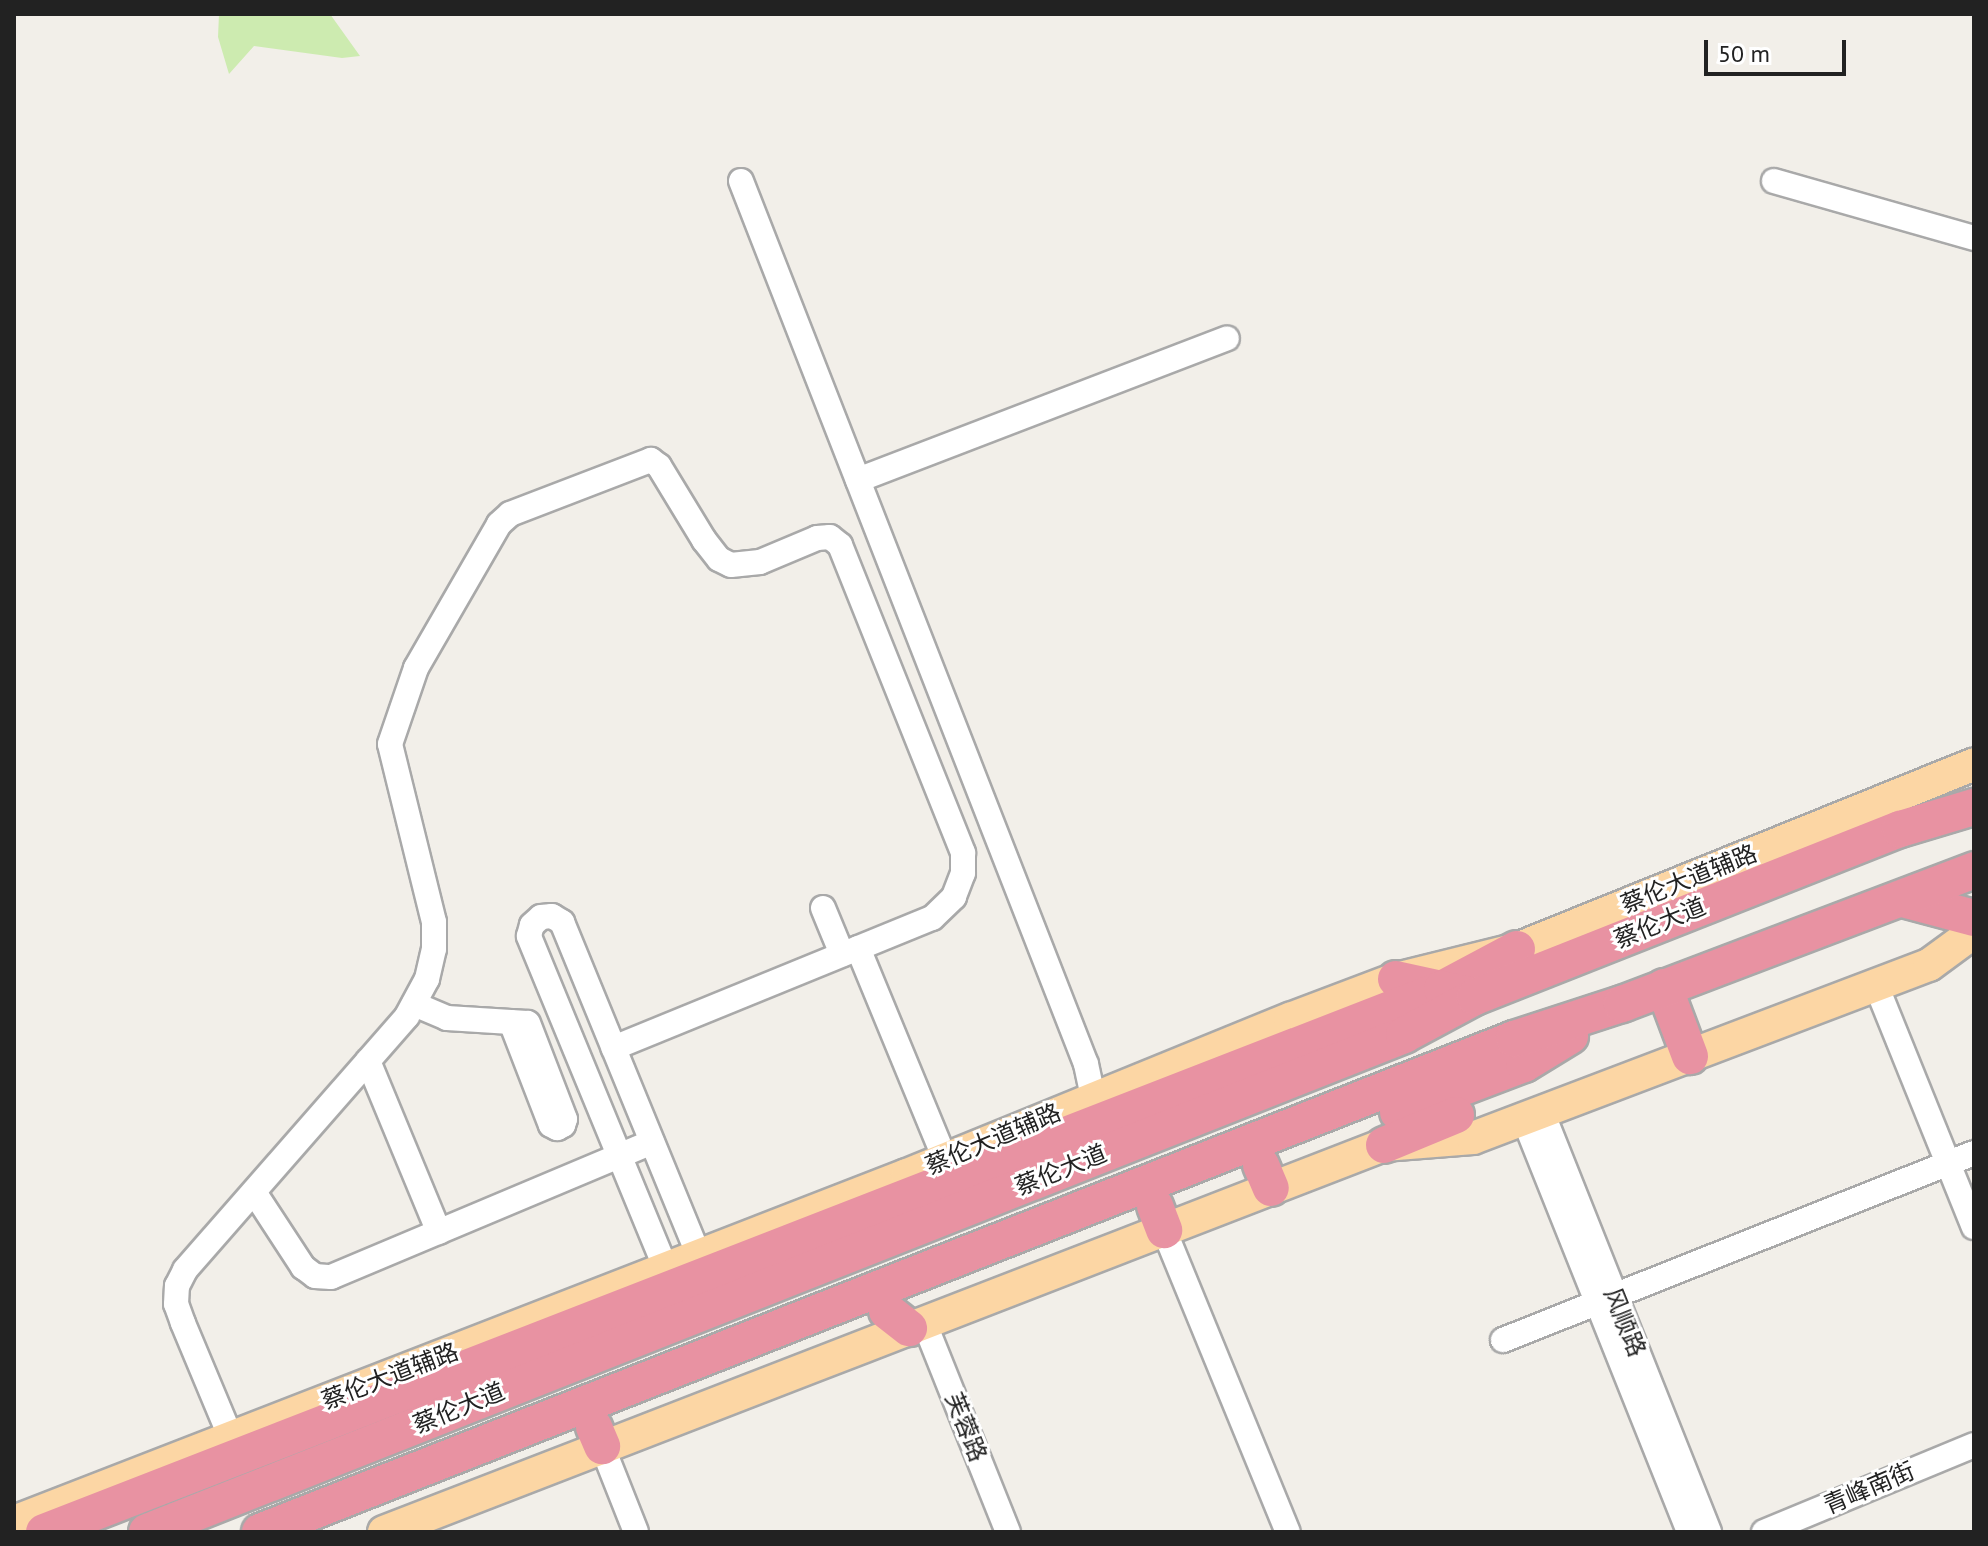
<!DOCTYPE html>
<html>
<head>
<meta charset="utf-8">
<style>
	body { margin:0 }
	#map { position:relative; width:1988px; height:1546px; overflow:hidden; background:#f2efe9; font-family:"PT Sans","Noto Sans SC",sans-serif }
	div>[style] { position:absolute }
	.grass>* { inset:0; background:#cdebb0 }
	.roads { filter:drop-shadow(2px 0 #a9a9a9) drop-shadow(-2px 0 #a9a9a9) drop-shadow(0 2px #a9a9a9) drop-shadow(0 -2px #a9a9a9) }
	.minor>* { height:24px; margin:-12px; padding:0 12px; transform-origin:12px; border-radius:12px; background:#fff }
	.major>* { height:32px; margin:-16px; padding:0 16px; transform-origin:16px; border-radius:16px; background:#fcd6a4 }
	.highway>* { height:36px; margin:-18px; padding:0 18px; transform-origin:18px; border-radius:18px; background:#e892a2 }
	span { translate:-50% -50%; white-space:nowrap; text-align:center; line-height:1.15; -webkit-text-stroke:6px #fff; paint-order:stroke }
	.street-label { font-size:24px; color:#222 }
	.frame { position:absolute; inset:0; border:16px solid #222; pointer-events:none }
	.scale { position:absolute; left:1704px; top:40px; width:142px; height:36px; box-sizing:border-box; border:4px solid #222; border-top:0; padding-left:10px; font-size:24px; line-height:28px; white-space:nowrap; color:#222; -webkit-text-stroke:6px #fff; paint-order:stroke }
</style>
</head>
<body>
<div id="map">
	<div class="grass">
		<i style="clip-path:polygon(219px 14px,330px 14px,360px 56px,342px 58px,254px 46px,229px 74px,218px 37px)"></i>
	</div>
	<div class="roads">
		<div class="minor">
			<i style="left:741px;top:181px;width:948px;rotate:68.66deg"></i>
			<i style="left:1086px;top:1064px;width:35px;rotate:78deg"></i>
			<i style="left:1774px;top:181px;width:208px;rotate:15.9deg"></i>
			<i style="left:858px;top:480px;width:395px;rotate:-21deg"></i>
			<i style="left:823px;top:908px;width:50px;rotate:67.6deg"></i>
			<i style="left:858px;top:948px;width:228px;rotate:67.6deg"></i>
			<i style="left:1876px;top:985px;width:261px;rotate:68deg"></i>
			<i style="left:414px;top:1004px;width:36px;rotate:23deg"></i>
			<i style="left:447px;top:1018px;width:80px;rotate:3.6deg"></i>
			<i style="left:511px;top:1022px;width:110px;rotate:68.8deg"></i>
			<i style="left:551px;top:1125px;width:7px;rotate:27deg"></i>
			<i style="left:557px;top:1128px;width:7px;rotate:-27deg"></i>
			<i style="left:563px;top:1125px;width:6px;rotate:-72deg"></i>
			<i style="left:565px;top:1119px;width:103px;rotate:-111.1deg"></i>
			<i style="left:368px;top:1061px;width:185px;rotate:67.5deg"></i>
			<i style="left:1542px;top:1112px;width:452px;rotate:68.3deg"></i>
			<i style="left:1524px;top:1119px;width:445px;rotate:68.2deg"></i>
			<i style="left:254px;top:1192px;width:90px;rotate:56.8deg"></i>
			<i style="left:303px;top:1267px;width:15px;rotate:37deg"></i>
			<i style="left:315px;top:1276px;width:16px;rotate:4deg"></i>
			<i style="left:331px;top:1277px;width:348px;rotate:-22.8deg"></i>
			<i style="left:1164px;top:1230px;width:326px;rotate:67.7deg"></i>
			<i style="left:666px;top:1269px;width:360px;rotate:-112.4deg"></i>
			<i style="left:529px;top:936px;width:11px;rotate:-75deg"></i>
			<i style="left:532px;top:925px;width:12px;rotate:-42deg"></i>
			<i style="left:541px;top:917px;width:11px;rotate:-5deg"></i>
			<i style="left:552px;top:916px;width:12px;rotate:31deg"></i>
			<i style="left:562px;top:922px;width:361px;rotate:67.7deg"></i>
			<i style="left:924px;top:1322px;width:226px;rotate:68.2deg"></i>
			<i style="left:1503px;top:1340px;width:507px;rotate:-21.65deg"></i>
			<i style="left:231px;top:1438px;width:125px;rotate:-112.7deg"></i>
			<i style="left:183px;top:1323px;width:20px;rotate:-110deg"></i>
			<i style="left:176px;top:1304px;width:18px;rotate:-87deg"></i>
			<i style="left:177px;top:1286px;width:18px;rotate:-63deg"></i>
			<i style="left:185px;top:1270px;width:337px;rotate:-48.8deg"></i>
			<i style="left:407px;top:1016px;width:42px;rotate:-61.6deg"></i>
			<i style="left:427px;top:979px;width:31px;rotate:-77deg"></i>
			<i style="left:434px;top:949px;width:27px;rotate:-90deg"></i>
			<i style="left:434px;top:922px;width:183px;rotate:-103.9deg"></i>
			<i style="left:390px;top:744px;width:80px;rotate:-71.1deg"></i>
			<i style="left:416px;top:668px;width:166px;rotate:-60deg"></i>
			<i style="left:499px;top:524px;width:15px;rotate:-42deg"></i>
			<i style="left:510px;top:514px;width:151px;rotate:-21deg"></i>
			<i style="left:651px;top:460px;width:10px;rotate:37deg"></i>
			<i style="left:659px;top:466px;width:87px;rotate:58.7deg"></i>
			<i style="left:704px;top:540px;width:24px;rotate:52deg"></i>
			<i style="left:719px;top:559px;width:13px;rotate:27deg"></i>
			<i style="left:731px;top:565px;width:29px;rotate:-6deg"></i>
			<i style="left:760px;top:562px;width:62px;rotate:-22.8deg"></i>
			<i style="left:817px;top:538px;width:13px;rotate:-4deg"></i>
			<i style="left:830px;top:537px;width:13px;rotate:39deg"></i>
			<i style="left:840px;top:545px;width:332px;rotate:68.2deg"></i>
			<i style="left:963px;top:853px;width:20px;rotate:90deg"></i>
			<i style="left:963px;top:873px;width:26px;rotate:111deg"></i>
			<i style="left:954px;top:897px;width:30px;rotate:136deg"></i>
			<i style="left:932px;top:918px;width:344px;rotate:157.8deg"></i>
			<i style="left:602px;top:1446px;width:92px;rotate:68.4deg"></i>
			<i style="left:1764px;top:1532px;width:227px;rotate:-22.5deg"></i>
		</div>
		<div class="major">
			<i style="left:14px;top:1522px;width:958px;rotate:-21.24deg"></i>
			<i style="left:907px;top:1175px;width:414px;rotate:-22.2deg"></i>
			<i style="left:1290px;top:1019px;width:113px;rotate:-20.7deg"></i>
			<i style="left:1396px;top:979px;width:125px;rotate:-13.9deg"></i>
			<i style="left:1517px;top:949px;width:493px;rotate:-22deg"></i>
			<i style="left:384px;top:1532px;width:1072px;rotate:-21.16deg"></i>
			<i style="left:1384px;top:1145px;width:89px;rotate:-4.5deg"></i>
			<i style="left:1473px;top:1138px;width:488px;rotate:-20.8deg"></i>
			<i style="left:1929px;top:965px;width:56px;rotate:-36.3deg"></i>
		</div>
		<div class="highway">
			<i style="left:1903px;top:899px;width:73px;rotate:15deg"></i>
			<i style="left:1396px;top:979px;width:47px;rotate:12.3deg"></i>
			<i style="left:1442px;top:989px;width:85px;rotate:-28.1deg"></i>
			<i style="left:1664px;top:987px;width:74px;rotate:69.4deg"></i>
			<i style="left:1398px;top:1112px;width:135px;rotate:-20.9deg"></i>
			<i style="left:1524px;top:1064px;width:54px;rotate:-31.3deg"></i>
			<i style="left:1384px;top:1145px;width:78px;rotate:-22.6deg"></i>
			<i style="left:1261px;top:1165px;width:25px;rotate:67deg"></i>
			<i style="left:1155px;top:1206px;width:26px;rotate:69deg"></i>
			<i style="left:887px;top:1311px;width:28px;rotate:38deg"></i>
			<i style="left:594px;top:1427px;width:21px;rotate:67deg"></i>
			<i style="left:44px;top:1532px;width:1500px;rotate:-21.23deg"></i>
			<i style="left:1442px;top:989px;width:24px;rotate:12deg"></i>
			<i style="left:147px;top:1532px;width:1352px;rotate:-21.57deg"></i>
			<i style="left:1404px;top:1035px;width:81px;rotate:-28.2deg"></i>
			<i style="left:1475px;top:997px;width:457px;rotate:-21.6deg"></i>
			<i style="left:1900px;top:829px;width:77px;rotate:-16.6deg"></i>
			<i style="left:260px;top:1532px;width:1347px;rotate:-21.46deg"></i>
			<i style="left:1514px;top:1039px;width:114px;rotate:-18deg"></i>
			<i style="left:1622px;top:1004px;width:377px;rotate:-20.8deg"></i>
		</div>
	</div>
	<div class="street-label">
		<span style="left:1689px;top:879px;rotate:-22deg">蔡伦大道辅路</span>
		<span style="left:1660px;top:923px;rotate:-22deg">蔡伦大道</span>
		<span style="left:993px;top:1139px;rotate:-23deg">蔡伦大道辅路</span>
		<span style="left:1061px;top:1170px;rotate:-22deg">蔡伦大道</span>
		<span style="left:1625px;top:1322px;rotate:68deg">风顺路</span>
		<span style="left:390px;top:1376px;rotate:-21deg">蔡伦大道辅路</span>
		<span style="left:459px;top:1408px;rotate:-22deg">蔡伦大道</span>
		<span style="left:966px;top:1427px;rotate:68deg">芙蓉路</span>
		<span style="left:1869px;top:1488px;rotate:-23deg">青峰南街</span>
	</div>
	<div class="frame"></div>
	<div class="scale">50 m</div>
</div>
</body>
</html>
